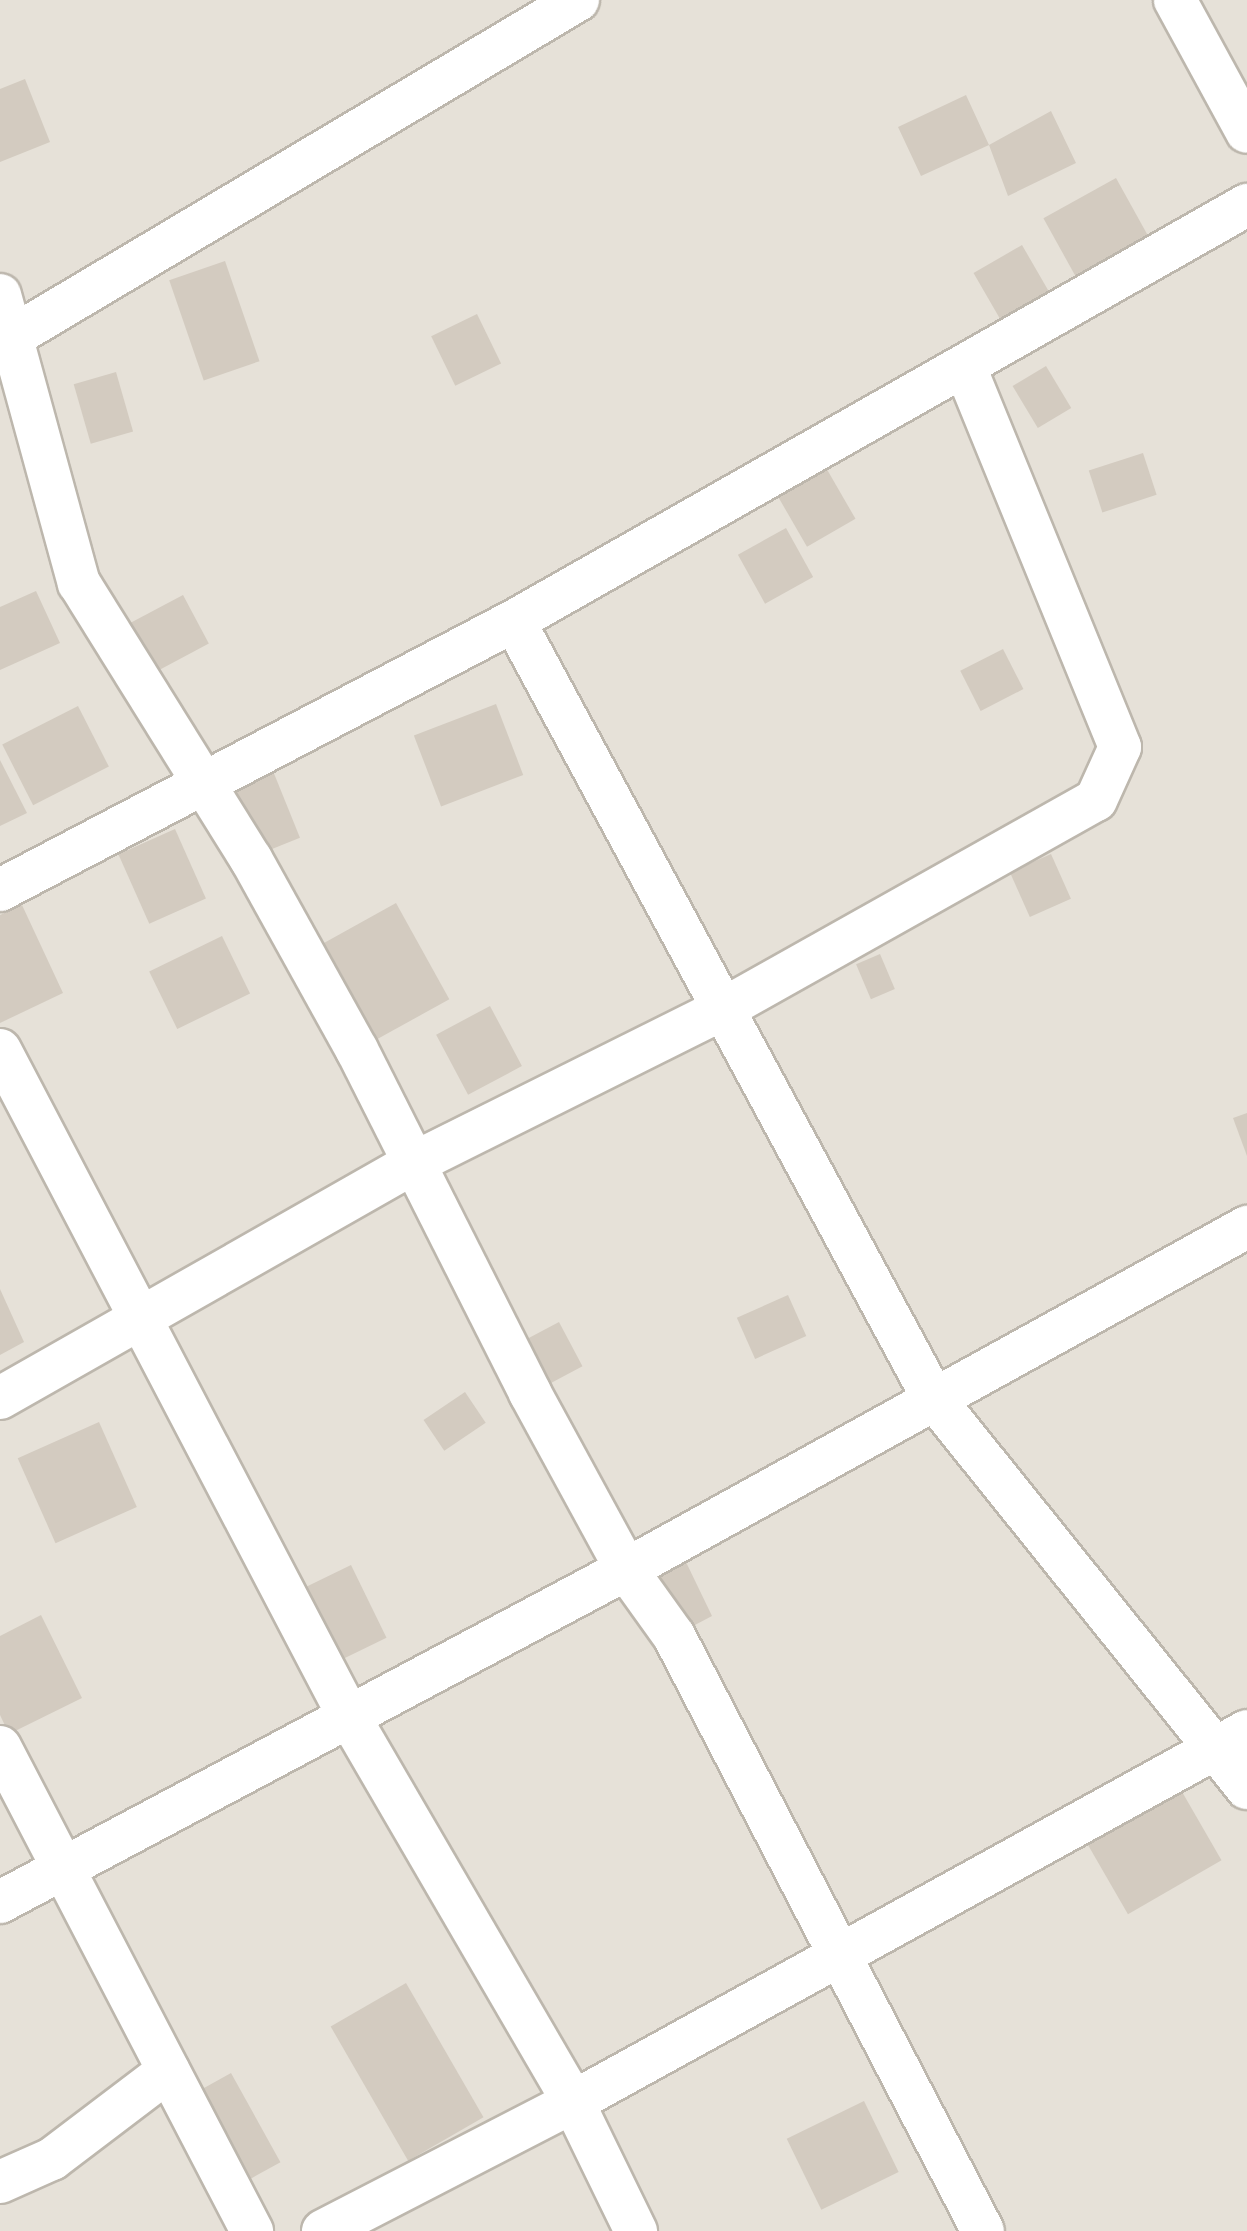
<!DOCTYPE html>
<html>
<head>
<meta charset="utf-8">
<style>
	body { margin:0 }
	#map { position:relative; width:1247px; height:2231px; overflow:hidden; background:#f3efe9; font-family:"DM Sans",sans-serif }
	div>[style] { position:absolute }
	.residential>* { inset:0; background:#e6e1d8; transform-origin:0 0 }
	.building>* { inset:0; background:#d3cbc0; transform-origin:0 0 }
	.roads { filter:drop-shadow(2px 0 #bdb7ad) drop-shadow(-2px 0 #bdb7ad) drop-shadow(0 2px #bdb7ad) drop-shadow(0 -2px #bdb7ad) }
	.minor>* { height:42px; margin:-21px; padding:0 21px; transform-origin:21px; border-radius:21px; background:#fff }
	span { translate:-50% -50%; white-space:nowrap; text-align:center; line-height:1.15; -webkit-text-stroke:10px #fff; paint-order:stroke }
</style>
</head>
<body>
<div id="map">
	<div class="residential">
		<i style="left:0;top:0;width:1247px;height:2231px"></i>
	</div>
	<div class="building">
		<i style="clip-path:polygon(25px 79px,50px 142px,0 162px,0 89px)"></i>
		<i style="clip-path:polygon(966px 95px,989px 145px,1051px 111px,1076px 163px,1008px 196px,989px 145px,921px 176px,898px 127px)"></i>
		<i style="left:1116px;top:178px;width:66px;height:83px;rotate:61deg"></i>
		<i style="left:1022px;top:245px;width:61px;height:56px;rotate:60deg"></i>
		<i style="left:225px;top:261px;width:106px;height:59px;rotate:71deg"></i>
		<i style="left:477px;top:314px;width:55px;height:51px;rotate:64deg"></i>
		<i style="left:1046px;top:366px;width:49px;height:39px;rotate:59deg"></i>
		<i style="left:116px;top:372px;width:62px;height:44px;rotate:74deg"></i>
		<i style="left:1143px;top:453px;width:44px;height:57px;rotate:72deg"></i>
		<i style="left:825px;top:466px;width:61px;height:56px;rotate:60deg"></i>
		<i style="left:786px;top:528px;width:56px;height:55px;rotate:61deg"></i>
		<i style="clip-path:polygon(36px 591px,60px 643px,0 670px,0 607px)"></i>
		<i style="left:183px;top:595px;width:55px;height:71px;rotate:62deg"></i>
		<i style="left:1003px;top:649px;width:45px;height:48px;rotate:63deg"></i>
		<i style="left:496px;top:704px;width:76px;height:88px;rotate:69deg"></i>
		<i style="left:78px;top:706px;width:68px;height:85px;rotate:63deg"></i>
		<i style="clip-path:polygon(0 760px,27px 813px,0 826px)"></i>
		<i style="left:273px;top:771px;width:72px;height:53px;rotate:68deg"></i>
		<i style="left:175px;top:829px;width:76px;height:62px;rotate:66deg"></i>
		<i style="left:1051px;top:854px;width:49px;height:45px;rotate:66deg"></i>
		<i style="left:396px;top:903px;width:110px;height:106px;rotate:61deg"></i>
		<i style="clip-path:polygon(22px 905px,63px 993px,0 1023px,0 915px)"></i>
		<i style="left:222px;top:936px;width:64px;height:81px;rotate:64deg"></i>
		<i style="left:880px;top:954px;width:38px;height:26px;rotate:67deg"></i>
		<i style="left:490px;top:1006px;width:68px;height:61px;rotate:62deg"></i>
		<i style="clip-path:polygon(1247px 1113px,1247px 1156px,1233px 1118px)"></i>
		<i style="clip-path:polygon(0 1289px,24px 1342px,0 1355px)"></i>
		<i style="left:788px;top:1295px;width:45px;height:56px;rotate:66deg"></i>
		<i style="left:559px;top:1322px;width:50px;height:58px;rotate:62deg"></i>
		<i style="left:465px;top:1392px;width:37px;height:50px;rotate:56deg"></i>
		<i style="left:99px;top:1422px;width:93px;height:89px;rotate:66deg"></i>
		<i style="clip-path:polygon(685px 1560px,712px 1616px,674px 1636px,638px 1563px)"></i>
		<i style="left:351px;top:1565px;width:81px;height:68px;rotate:64deg"></i>
		<i style="clip-path:polygon(41px 1615px,82px 1698px,9px 1734px,0 1715px,0 1636px)"></i>
		<i style="left:1170px;top:1771px;width:103px;height:108px;rotate:60deg"></i>
		<i style="left:406px;top:1983px;width:155px;height:87px;rotate:60deg"></i>
		<i style="left:231px;top:2073px;width:102px;height:55px;rotate:61deg"></i>
		<i style="left:864px;top:2101px;width:79px;height:86px;rotate:64deg"></i>
	</div>
	<div class="roads">
		<div class="minor">
			<i style="left:1175px;top:0;width:150px;rotate:61.4deg"></i>
			<i style="left:0;top:295px;width:299px;rotate:74.7deg"></i>
			<i style="left:79px;top:583px;width:325px;rotate:58.1deg"></i>
			<i style="left:251px;top:859px;width:218px;rotate:61deg"></i>
			<i style="left:357px;top:1050px;width:384px;rotate:63.2deg"></i>
			<i style="left:530px;top:1393px;width:200px;rotate:61.4deg"></i>
			<i style="left:626px;top:1569px;width:82px;rotate:54.4deg"></i>
			<i style="left:674px;top:1636px;width:670px;rotate:62.56deg"></i>
			<i style="left:10px;top:338px;width:661px;rotate:-30.76deg"></i>
			<i style="left:514px;top:621px;width:881px;rotate:61.66deg"></i>
			<i style="left:932px;top:1396px;width:503px;rotate:51.22deg"></i>
			<i style="left:0;top:890px;width:580px;rotate:-27.63deg"></i>
			<i style="left:514px;top:621px;width:843px;rotate:-29.58deg"></i>
			<i style="left:0;top:1050px;width:748px;rotate:62.37deg"></i>
			<i style="left:347px;top:1713px;width:450px;rotate:59.8deg"></i>
			<i style="left:573px;top:2102px;width:144px;rotate:64deg"></i>
			<i style="left:0;top:1398px;width:472px;rotate:-29.6deg"></i>
			<i style="left:410px;top:1165px;width:352px;rotate:-26.5deg"></i>
			<i style="left:725px;top:1008px;width:425px;rotate:-29.3deg"></i>
			<i style="left:1096px;top:800px;width:58px;rotate:-65.6deg"></i>
			<i style="left:1120px;top:747px;width:408px;rotate:-112.2deg"></i>
			<i style="left:0;top:1747px;width:546px;rotate:62.5deg"></i>
			<i style="left:0;top:1902px;width:722px;rotate:-27.98deg"></i>
			<i style="left:638px;top:1563px;width:696px;rotate:-28.89deg"></i>
			<i style="left:0;top:2182px;width:57px;rotate:-23.9deg"></i>
			<i style="left:52px;top:2159px;width:146px;rotate:-37.2deg"></i>
			<i style="left:323px;top:2231px;width:281px;rotate:-27.3deg"></i>
			<i style="left:573px;top:2102px;width:769px;rotate:-28.83deg"></i>
		</div>
	</div>
</div>
</body>
</html>
